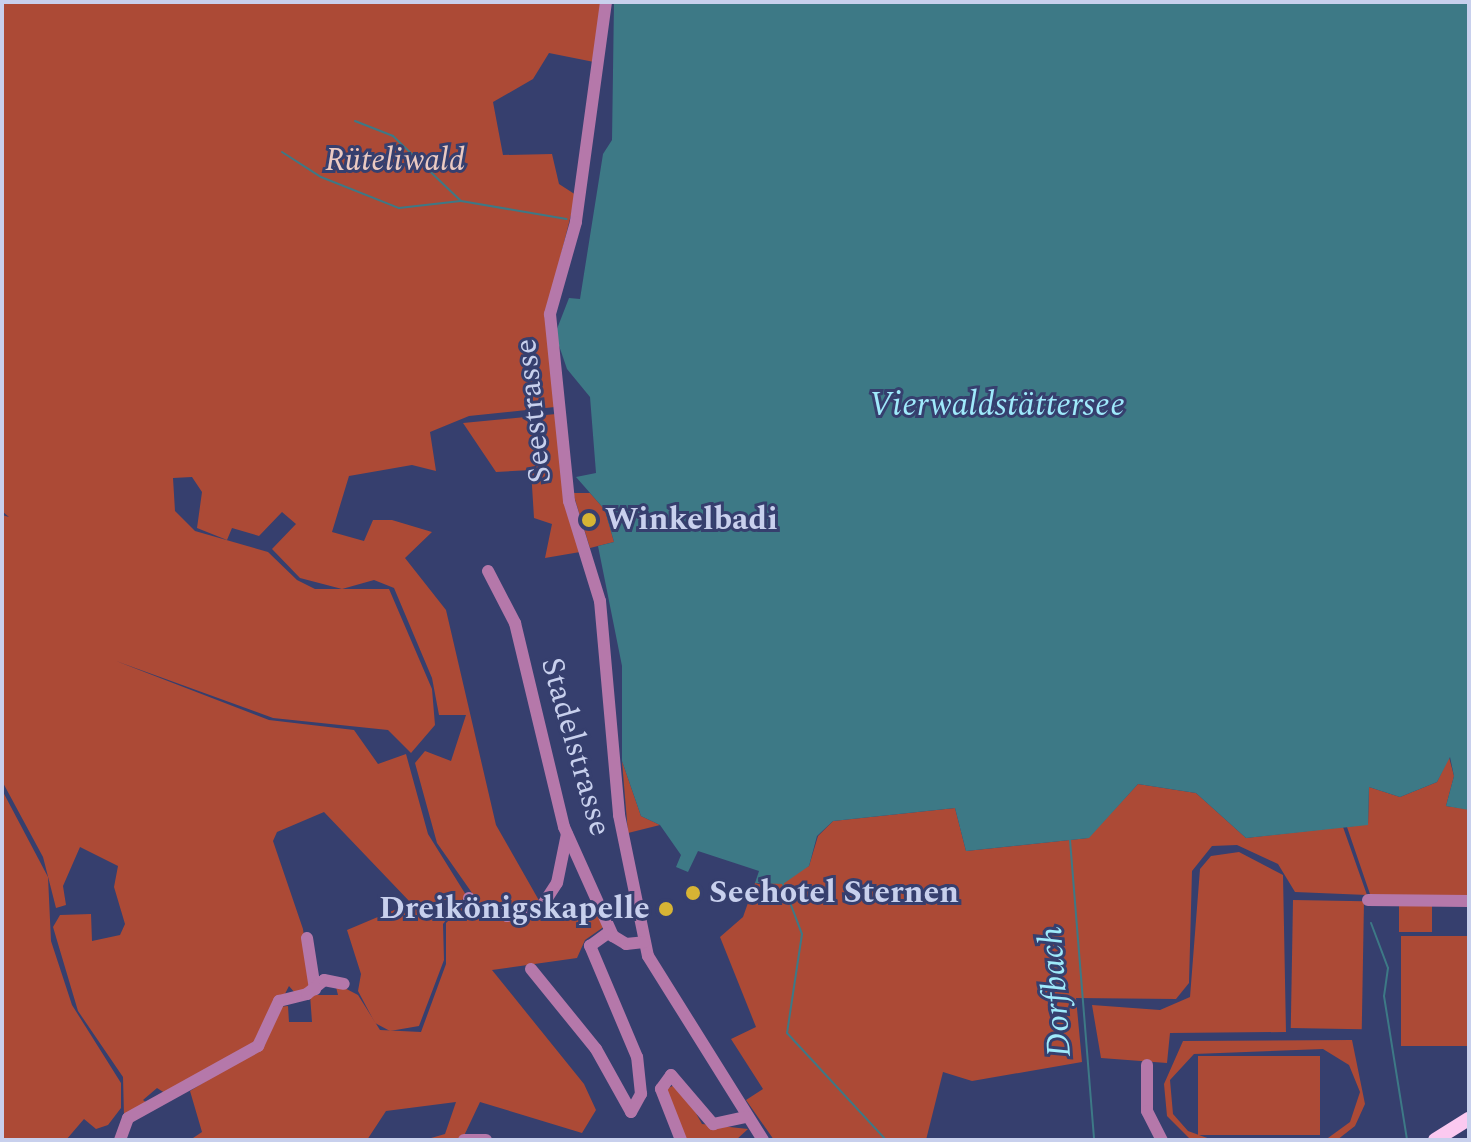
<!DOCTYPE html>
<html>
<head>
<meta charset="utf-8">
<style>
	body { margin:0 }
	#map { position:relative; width:1471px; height:1142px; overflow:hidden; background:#363f6e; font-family:Spectral,serif }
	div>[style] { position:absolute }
	.green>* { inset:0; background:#ac4a36; transform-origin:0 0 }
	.water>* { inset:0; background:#3d7986 }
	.stream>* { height:2px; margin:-1px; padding:0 1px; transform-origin:1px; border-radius:1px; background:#3d7986 }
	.minor>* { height:12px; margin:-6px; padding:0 6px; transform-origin:6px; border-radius:6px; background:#b578aa }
	.major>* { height:14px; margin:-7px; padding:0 7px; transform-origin:7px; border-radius:7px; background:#fbc9f0 }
	.dots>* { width:22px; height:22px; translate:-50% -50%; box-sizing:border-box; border:4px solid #363f6e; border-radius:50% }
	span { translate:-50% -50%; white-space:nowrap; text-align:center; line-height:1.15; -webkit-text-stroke:6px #363f6e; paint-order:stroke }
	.park-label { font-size:32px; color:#ebcac2; font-style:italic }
	.street-label { font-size:32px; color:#c8d0ed }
	.poi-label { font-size:32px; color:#c8d0ed; font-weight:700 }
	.left { translate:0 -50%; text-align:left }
	.right { translate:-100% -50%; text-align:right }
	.water-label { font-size:34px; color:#9feafb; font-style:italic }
	.frame { position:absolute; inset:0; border:4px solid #c8d0ed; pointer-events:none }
</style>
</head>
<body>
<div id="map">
	<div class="green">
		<i style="clip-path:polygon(2px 2px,601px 2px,594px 62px,549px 53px,533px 79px,493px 102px,503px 155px,552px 154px,559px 184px,576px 195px,546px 314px,555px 407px,469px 416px,430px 432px,436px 471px,412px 465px,349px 476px,332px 532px,364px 541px,373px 520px,392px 520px,432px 532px,405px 558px,446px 610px,496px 825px,541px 904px,484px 910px,437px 843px,415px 763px,425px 751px,451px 761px,466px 715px,439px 715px,432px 678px,394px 588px,374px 580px,342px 589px,300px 578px,272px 549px,296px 524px,282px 512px,259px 536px,232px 528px,227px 540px,197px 528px,202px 492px,192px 477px,173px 478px,175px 511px,195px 531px,268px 552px,297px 580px,315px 589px,389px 589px,432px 689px,435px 725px,411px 753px,388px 730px,273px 718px,116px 661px,269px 720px,354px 730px,378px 764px,406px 754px,428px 834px,466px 895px,443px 924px,444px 960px,419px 1026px,390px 1031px,375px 1023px,358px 991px,361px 974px,347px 930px,411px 903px,324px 812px,277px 832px,273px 841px,303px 929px,311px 987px,295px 993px,289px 986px,261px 1041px,171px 1097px,157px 1088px,143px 1100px,148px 1104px,124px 1116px,123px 1077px,78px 1011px,53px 927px,60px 915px,91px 914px,92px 941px,120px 935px,125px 924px,114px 887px,118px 866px,80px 847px,63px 886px,66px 905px,56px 908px,43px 857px,2px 781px,2px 515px,9px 517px,2px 511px)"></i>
		<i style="clip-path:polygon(556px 414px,580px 552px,545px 558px,552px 524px,534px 518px,531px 470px,496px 472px,463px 423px)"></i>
		<i style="clip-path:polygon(573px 493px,590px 493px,605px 510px,614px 542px,590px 548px)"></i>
		<i style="clip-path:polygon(1449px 757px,1454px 776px,1446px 806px,1468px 809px,1467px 895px,1371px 897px,1347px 827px,1368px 824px,1369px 787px,1400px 797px,1437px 782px)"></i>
		<i style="clip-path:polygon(622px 761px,641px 816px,660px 825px,628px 833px)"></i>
		<i style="clip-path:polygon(1138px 784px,1196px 793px,1246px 838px,1343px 827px,1367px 895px,1295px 892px,1278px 864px,1237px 845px,1212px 846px,1192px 871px,1189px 983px,1176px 999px,1076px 998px,1082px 1062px,972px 1081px,943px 1072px,926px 1140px,774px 1140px,746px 1100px,763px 1089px,731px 1039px,756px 1027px,720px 937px,743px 917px,755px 883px,767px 886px,809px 866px,818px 836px,833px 821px,955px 808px,966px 851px,1088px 838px)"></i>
		<i style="clip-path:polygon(2px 790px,48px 877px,51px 941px,72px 1005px,121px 1083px,121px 1108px,108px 1125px,96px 1129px,84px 1119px,66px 1140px,2px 1140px)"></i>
		<i style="clip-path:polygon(1239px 852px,1283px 875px,1286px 1032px,1170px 1033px,1167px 1063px,1101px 1058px,1092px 1005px,1160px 1010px,1190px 997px,1200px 869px,1211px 856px)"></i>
		<i style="clip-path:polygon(470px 900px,533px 921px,555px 914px,578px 920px,592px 907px,601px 914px,605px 926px,585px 940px,577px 958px,492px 970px,584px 1084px,596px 1110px,582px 1133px,480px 1102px,462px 1140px,424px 1140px,445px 1134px,456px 1102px,386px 1111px,367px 1140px,190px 1140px,202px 1132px,190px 1091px,259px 1048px,279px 1007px,288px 1006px,289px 1022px,312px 1022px,310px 995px,338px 995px,335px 983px,358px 995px,380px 1030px,421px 1032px,446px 964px,446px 923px)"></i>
		<i style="left:1293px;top:900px;width:71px;height:128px;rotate:1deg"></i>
		<i style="left:1399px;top:902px;width:33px;height:30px"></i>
		<i style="left:1401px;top:936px;width:66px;height:110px"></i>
		<i style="clip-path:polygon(evenodd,1352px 1040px,1365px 1104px,1355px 1126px,1337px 1140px,1191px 1140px,1167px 1116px,1164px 1084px,1183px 1041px,1352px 1040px,1323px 1049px,1349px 1065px,1360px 1092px,1350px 1122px,1328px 1138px,1210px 1139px,1188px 1131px,1173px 1114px,1170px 1080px,1194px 1054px,1323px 1049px)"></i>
		<i style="left:1320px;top:1056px;width:79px;height:122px;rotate:90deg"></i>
		<i style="clip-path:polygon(679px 1083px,702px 1124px,748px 1129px,736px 1140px,686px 1140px,666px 1089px)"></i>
	</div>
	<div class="water">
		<i style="clip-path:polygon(614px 2px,1469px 2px,1469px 810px,1446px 806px,1454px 776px,1450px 757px,1437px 782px,1400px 797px,1369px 787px,1368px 825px,1246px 838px,1196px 793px,1138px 784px,1089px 838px,966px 851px,955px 808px,833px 821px,817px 836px,809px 866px,783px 884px,755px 883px,759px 871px,698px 851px,688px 872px,676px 867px,681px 855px,660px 825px,641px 816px,622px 761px,622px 666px,598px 546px,614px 542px,605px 510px,576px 477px,596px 473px,590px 397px,567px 369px,555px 334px,569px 298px,580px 299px,603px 154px,612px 140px)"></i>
	</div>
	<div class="stream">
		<i style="left:355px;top:121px;width:41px;rotate:21.5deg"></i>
		<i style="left:393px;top:136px;width:94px;rotate:43.7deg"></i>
		<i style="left:282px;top:152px;width:46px;rotate:32.7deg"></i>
		<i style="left:321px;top:177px;width:84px;rotate:21.7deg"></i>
		<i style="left:399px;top:208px;width:62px;rotate:-6.4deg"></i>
		<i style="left:461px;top:201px;width:107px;rotate:9.7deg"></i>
		<i style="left:1070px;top:840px;width:301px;rotate:85.4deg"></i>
		<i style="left:783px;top:884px;width:53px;rotate:69.2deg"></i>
		<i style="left:802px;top:934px;width:100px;rotate:98.6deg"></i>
		<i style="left:787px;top:1033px;width:146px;rotate:47.2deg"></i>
		<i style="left:1371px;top:923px;width:48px;rotate:69.3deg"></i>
		<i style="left:1388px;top:968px;width:28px;rotate:98deg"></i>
		<i style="left:1384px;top:996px;width:146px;rotate:80.9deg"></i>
	</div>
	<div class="minor">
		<i style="left:606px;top:2px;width:222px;rotate:97.8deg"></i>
		<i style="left:576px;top:222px;width:96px;rotate:105.8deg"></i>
		<i style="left:550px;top:314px;width:188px;rotate:84.2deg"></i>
		<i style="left:569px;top:501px;width:105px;rotate:72.8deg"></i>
		<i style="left:600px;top:601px;width:215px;rotate:84.9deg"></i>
		<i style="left:619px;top:815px;width:144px;rotate:78.4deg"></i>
		<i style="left:648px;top:956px;width:217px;rotate:58deg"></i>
		<i style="left:488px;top:571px;width:59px;rotate:62.6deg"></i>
		<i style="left:515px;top:623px;width:210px;rotate:76.5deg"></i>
		<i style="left:564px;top:827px;width:120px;rotate:65.8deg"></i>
		<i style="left:469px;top:898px;width:10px;rotate:61deg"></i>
		<i style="left:474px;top:907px;width:34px;rotate:15deg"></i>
		<i style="left:507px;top:916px;width:36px;rotate:-16deg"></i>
		<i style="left:542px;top:906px;width:27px;rotate:-57deg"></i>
		<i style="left:557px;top:883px;width:50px;rotate:-78.5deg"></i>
		<i style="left:1368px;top:900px;width:101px;rotate:0.6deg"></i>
		<i style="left:307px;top:938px;width:52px;rotate:81.1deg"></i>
		<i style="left:531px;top:969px;width:103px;rotate:50.9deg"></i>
		<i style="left:596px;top:1049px;width:72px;rotate:60.9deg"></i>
		<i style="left:631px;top:1112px;width:21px;rotate:-61deg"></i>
		<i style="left:641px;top:1094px;width:37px;rotate:-96deg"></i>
		<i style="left:637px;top:1057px;width:121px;rotate:-112.9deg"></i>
		<i style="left:590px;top:946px;width:22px;rotate:-36deg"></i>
		<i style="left:608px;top:933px;width:21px;rotate:31deg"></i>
		<i style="left:626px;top:944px;width:18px;rotate:-6deg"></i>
		<i style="left:1147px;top:1065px;width:46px;rotate:90deg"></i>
		<i style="left:1147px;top:1111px;width:33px;rotate:63deg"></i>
		<i style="left:120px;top:1140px;width:23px;rotate:-70deg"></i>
		<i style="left:128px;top:1118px;width:149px;rotate:-29deg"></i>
		<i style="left:258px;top:1046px;width:50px;rotate:-65deg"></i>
		<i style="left:279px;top:1001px;width:29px;rotate:-14deg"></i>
		<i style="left:307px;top:994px;width:22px;rotate:-39deg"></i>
		<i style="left:324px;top:980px;width:20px;rotate:11deg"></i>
		<i style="left:464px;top:1140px;width:22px"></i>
		<i style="left:681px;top:1140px;width:55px;rotate:-111.4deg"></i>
		<i style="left:661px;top:1089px;width:17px;rotate:-54deg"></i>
		<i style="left:671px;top:1075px;width:65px;rotate:49.4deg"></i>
		<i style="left:713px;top:1124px;width:34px;rotate:-12deg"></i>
	</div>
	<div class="major">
		<i style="left:1435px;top:1140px;width:40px;rotate:-32deg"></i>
	</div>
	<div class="dots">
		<i style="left:589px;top:520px;background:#d7b434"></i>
		<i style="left:693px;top:893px;background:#d7b434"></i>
		<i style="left:666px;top:909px;background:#d7b434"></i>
	</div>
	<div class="park-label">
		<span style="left:395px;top:161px">Rüteliwald</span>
	</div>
	<div class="street-label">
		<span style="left:534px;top:411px;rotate:-96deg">Seestrasse</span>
		<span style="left:575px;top:747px;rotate:74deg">Stadelstrasse</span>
	</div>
	<div class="poi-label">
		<span class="left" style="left:605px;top:520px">Winkelbadi</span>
		<span class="left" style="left:709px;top:893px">Seehotel Sternen</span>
		<span class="right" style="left:650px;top:909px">Dreikönigskapelle</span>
	</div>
	<div class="water-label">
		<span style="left:997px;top:406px">Vierwaldstättersee</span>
		<span style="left:1056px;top:992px;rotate:-94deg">Dorfbach</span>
	</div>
	<div class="frame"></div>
</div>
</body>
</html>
